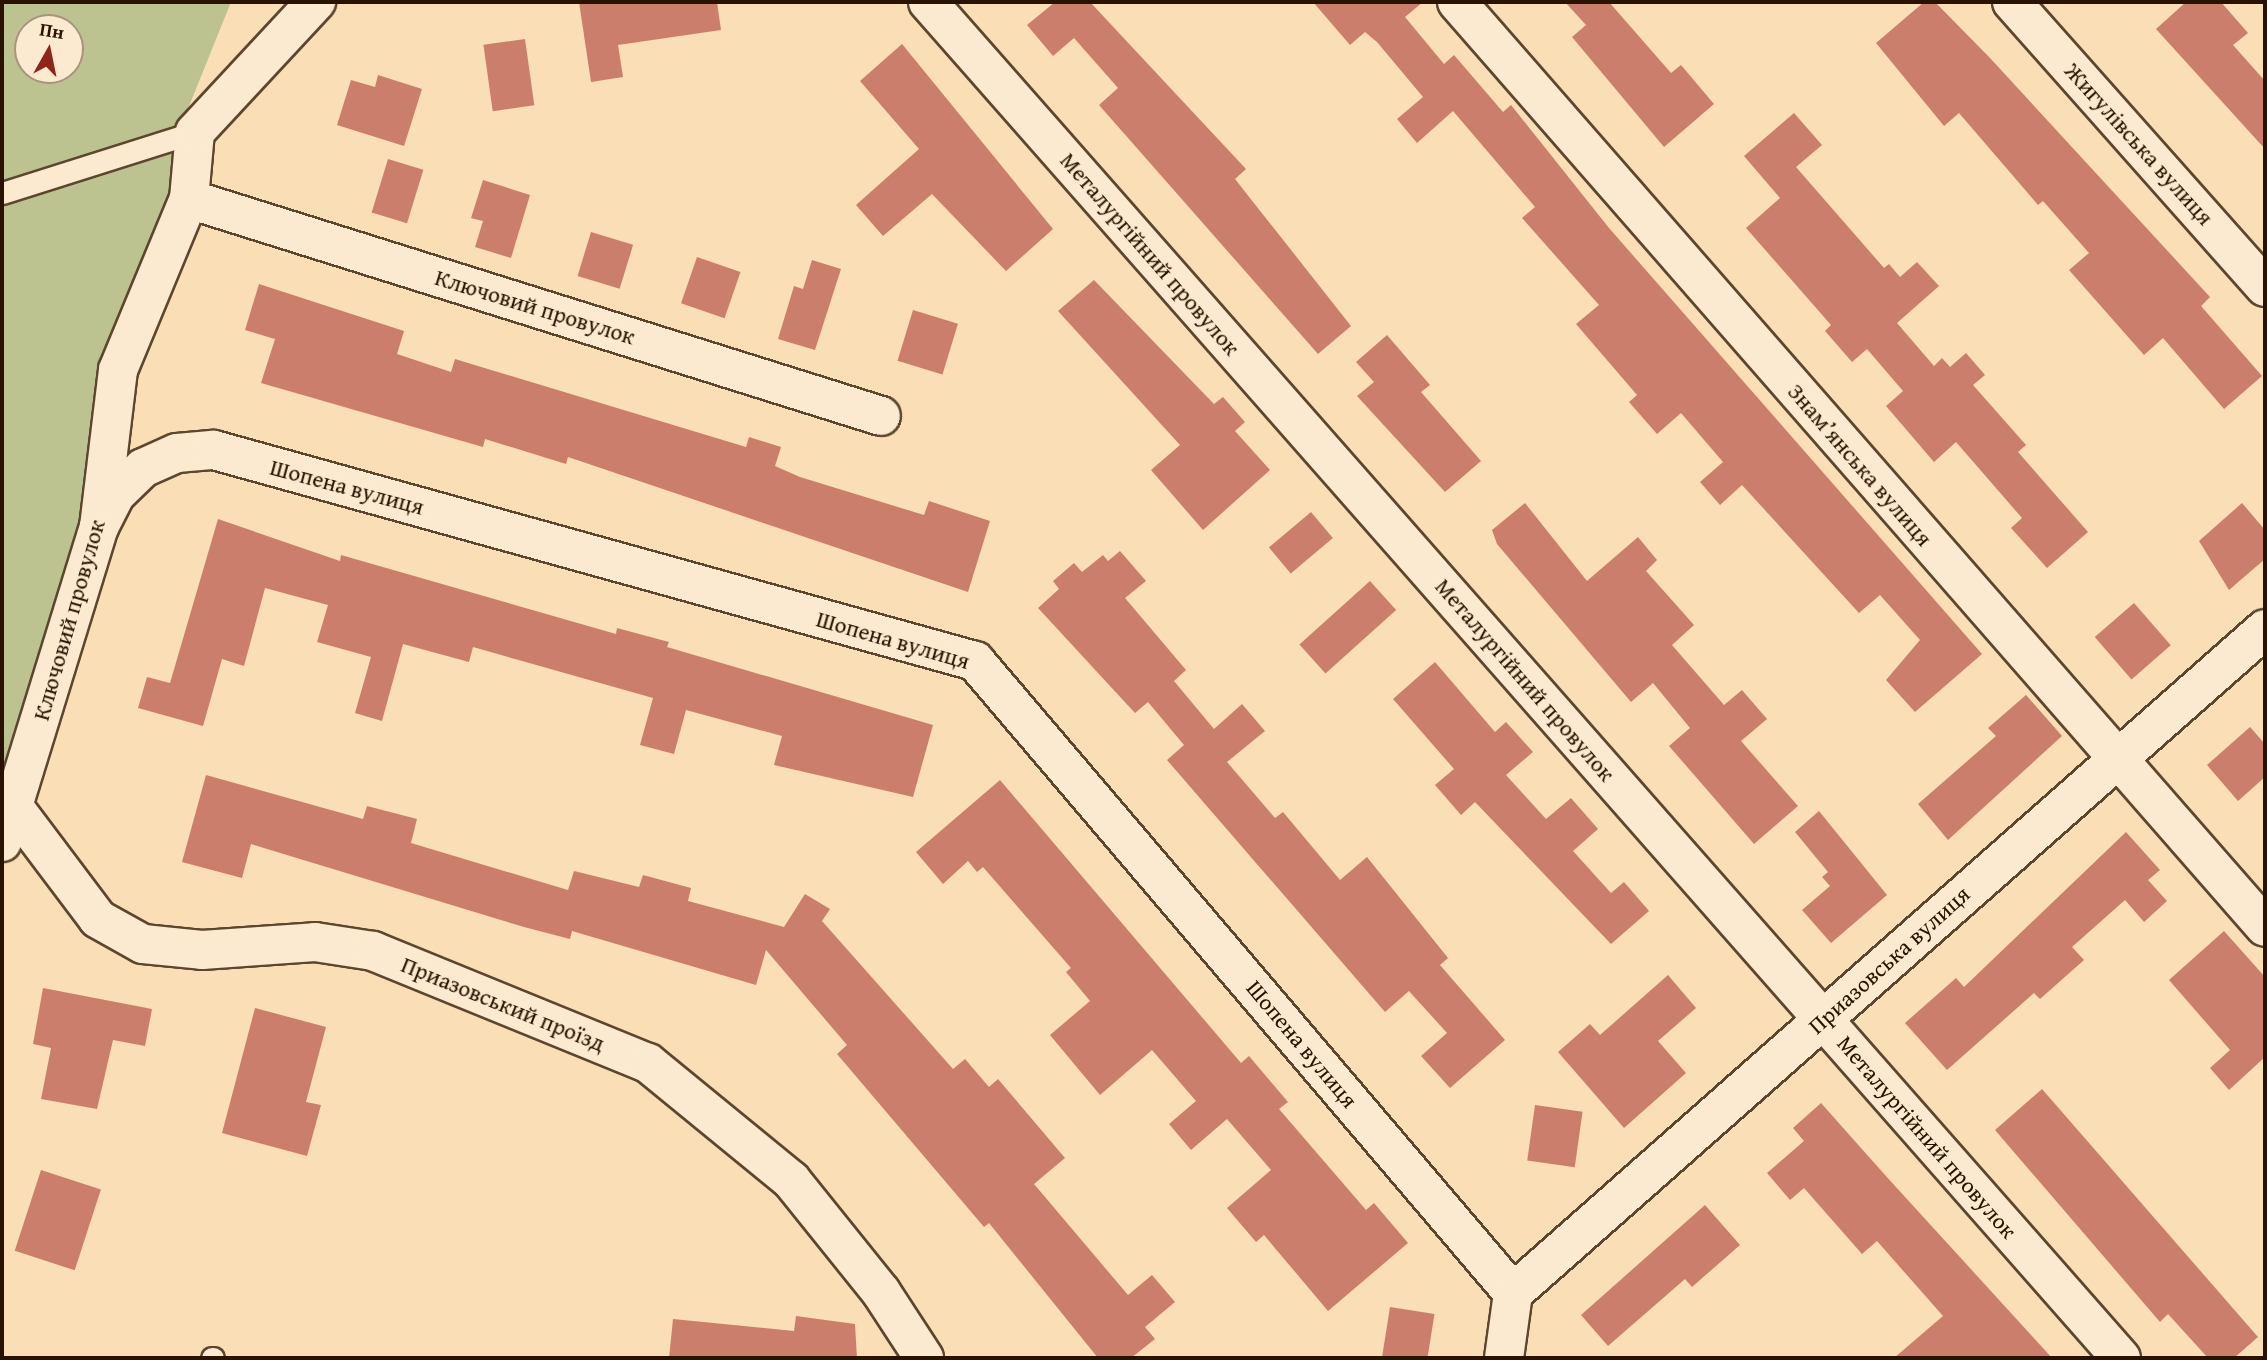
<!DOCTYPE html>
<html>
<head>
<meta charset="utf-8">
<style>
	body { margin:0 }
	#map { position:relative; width:2267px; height:1360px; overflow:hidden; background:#fadeb6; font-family:"Gentium Book Plus",serif }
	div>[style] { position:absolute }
	.green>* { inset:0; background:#bcc290 }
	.building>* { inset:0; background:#cc7e6d; transform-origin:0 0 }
	.roads { filter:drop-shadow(2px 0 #5d462e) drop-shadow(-2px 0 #5d462e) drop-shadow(0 2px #5d462e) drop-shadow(0 -2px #5d462e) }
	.service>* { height:21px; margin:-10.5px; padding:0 10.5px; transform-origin:10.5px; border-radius:10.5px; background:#fcead0 }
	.minor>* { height:38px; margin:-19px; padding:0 19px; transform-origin:19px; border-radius:19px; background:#fcead0 }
	.tertiary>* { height:38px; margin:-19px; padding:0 19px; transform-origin:19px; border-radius:19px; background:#fcead0 }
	span { translate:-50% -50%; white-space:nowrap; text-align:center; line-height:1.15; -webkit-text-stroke:7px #fcead0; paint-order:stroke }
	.street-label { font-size:23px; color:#291300 }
	.frame { position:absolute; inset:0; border:4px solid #291300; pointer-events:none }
	.north { position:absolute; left:14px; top:14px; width:70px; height:70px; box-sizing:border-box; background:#fcead0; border:2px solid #a8947d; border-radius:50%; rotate:9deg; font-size:19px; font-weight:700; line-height:28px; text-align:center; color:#291300 }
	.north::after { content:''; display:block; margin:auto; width:24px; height:32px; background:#8f2418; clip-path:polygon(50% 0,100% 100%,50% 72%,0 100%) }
</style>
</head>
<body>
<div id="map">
	<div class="green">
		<i style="clip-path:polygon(evenodd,2px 2px,231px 2px,179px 131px,175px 196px,86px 524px,2px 795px,2px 2px,28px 28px,70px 28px,70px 70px,28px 70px,28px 28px)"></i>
	</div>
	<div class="building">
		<i style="clip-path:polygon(579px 2px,717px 2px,721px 30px,618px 45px,623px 77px,591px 82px)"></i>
		<i style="clip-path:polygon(1055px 2px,1090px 2px,1246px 169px,1235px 179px,1351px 326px,1318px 354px,1099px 105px,1118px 88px,1074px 38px,1053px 56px,1027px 25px)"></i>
		<i style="clip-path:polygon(1313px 2px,1423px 2px,1405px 17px,1444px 64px,1454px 55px,1503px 112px,1511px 105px,1609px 228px,1982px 654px,1915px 712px,1886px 680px,1920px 640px,1880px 595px,1859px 613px,1742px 485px,1720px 505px,1700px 482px,1723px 462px,1681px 413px,1657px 434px,1629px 402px,1637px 395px,1576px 324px,1599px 305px,1522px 218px,1535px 207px,1453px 111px,1417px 143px,1397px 119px,1423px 97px,1377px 42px,1365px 32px,1350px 45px)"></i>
		<i style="clip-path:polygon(1565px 2px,1609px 2px,1671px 73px,1681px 65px,1714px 104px,1664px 147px,1572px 37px,1586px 25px)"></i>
		<i style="clip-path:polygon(1924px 2px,1935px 2px,1990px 58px,2210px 297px,2201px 306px,2262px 376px,2224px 409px,2163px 338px,2144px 355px,2069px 270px,2089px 253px,2043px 201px,2038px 205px,1959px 113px,1944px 126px,1876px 43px)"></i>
		<i style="clip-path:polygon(2186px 2px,2221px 2px,2248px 33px,2233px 45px,2265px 81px,2265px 149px,2156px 29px)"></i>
		<i style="left:525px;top:39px;width:67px;height:42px;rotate:82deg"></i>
		<i style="clip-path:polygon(902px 44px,1053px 229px,1006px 271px,932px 194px,883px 236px,856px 205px,919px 149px,860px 81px)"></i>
		<i style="clip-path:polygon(378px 75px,422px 89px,404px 146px,337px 125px,351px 80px,375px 87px)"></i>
		<i style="clip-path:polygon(1794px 113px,1822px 145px,1796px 167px,1884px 268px,1889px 264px,1900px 277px,1917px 262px,1939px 286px,1897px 323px,1934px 366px,1942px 358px,1950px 367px,1966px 353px,1985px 375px,1973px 385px,2026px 445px,2018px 452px,2088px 532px,2047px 568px,2011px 528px,2022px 518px,1956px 442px,1934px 462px,1886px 406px,1903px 391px,1867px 349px,1852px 362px,1825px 331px,1831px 325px,1746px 228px,1780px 198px,1744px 156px)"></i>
		<i style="left:388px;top:159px;width:37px;height:56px;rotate:17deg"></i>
		<i style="clip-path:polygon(483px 180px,530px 195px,511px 258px,475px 247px,483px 221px,471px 218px)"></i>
		<i style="left:591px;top:232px;width:44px;height:46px;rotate:17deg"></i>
		<i style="left:697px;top:257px;width:46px;height:49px;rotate:19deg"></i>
		<i style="clip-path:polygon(812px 260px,841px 269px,815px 350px,778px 339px,794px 286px,803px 289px)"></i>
		<i style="clip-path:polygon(1094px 280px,1214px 404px,1223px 397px,1245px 422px,1235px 431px,1270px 470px,1203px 530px,1151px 470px,1180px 445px,1058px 311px)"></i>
		<i style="clip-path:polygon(259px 284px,404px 331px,397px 354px,451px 372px,455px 359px,746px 447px,749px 437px,781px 447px,775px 466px,800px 477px,924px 515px,929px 501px,990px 521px,968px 592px,568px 457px,566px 464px,485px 439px,483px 447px,261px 383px,275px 339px,245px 330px)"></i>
		<i style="left:913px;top:310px;width:47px;height:53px;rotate:17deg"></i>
		<i style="clip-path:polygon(1387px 335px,1430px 385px,1421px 392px,1481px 461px,1445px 492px,1357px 396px,1374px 382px,1356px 362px)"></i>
		<i style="clip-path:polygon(1525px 503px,1587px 581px,1638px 537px,1657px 560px,1646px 571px,1694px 625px,1672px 645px,1724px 705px,1742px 690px,1767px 719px,1741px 741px,1798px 806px,1754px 844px,1669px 746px,1690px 728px,1653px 683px,1631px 702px,1497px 544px,1492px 530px)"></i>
		<i style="clip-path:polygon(2242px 503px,2265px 530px,2265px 559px,2229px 590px,2199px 541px)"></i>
		<i style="left:1311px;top:512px;width:34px;height:55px;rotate:50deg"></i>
		<i style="clip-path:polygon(218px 519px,340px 561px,341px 555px,616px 634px,617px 628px,669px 642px,667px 647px,933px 725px,913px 797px,774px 765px,782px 736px,686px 710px,674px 754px,640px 745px,653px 698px,473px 647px,469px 662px,403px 644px,382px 721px,355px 713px,371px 657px,317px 642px,328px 605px,265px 588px,244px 666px,222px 659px,203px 726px,138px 708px,147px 677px,170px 683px)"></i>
		<i style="clip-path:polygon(1120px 551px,1146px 581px,1125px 598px,1186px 670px,1174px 681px,1214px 729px,1242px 704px,1265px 731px,1227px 762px,1275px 818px,1283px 812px,1340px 880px,1367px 857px,1448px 958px,1440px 965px,1505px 1040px,1450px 1088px,1421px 1056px,1447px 1033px,1409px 991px,1385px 1012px,1167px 760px,1184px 745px,1148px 702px,1135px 713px,1038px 608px,1059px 589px,1053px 581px,1074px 563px,1082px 572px,1103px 555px,1108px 561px)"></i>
		<i style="left:1370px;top:581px;width:39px;height:95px;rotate:48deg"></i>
		<i style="left:2134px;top:603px;width:56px;height:52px;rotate:49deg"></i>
		<i style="clip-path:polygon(1435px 662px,1495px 732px,1506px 722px,1533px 752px,1506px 775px,1546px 819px,1571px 798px,1598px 829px,1573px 851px,1611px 893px,1624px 882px,1649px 911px,1611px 944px,1475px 802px,1461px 815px,1435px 785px,1454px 769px,1393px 699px)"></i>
		<i style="clip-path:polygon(2026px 695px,2062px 736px,1948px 840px,1918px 804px,1996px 736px,1988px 728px)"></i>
		<i style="clip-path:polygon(2250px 727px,2265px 744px,2265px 777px,2238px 801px,2207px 765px)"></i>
		<i style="clip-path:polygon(206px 775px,363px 819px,367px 806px,417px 819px,411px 843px,568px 890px,574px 871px,639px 887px,643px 875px,691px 888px,688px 901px,784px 927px,805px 894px,830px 909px,822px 921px,953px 1069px,965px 1059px,989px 1087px,998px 1079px,1065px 1158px,1034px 1184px,1128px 1295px,1152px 1275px,1175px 1302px,1145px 1327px,1155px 1339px,1131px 1358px,1098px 1358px,989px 1223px,984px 1227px,837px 1054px,847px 1045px,766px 950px,756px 985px,572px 931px,570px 939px,524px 927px,251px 844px,242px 878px,182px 862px)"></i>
		<i style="clip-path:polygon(1000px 780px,1241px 1063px,1249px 1056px,1288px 1102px,1279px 1109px,1366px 1210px,1374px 1203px,1408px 1243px,1328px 1311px,1264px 1235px,1256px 1242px,1227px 1208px,1271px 1170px,1227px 1119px,1191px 1150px,1169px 1124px,1196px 1101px,1152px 1050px,1100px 1095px,1050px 1035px,1090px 1001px,1066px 972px,1071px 968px,983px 867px,977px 872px,968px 861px,943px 884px,916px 852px)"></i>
		<i style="clip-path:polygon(1819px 811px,1887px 895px,1831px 943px,1802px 910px,1830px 886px,1822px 877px,1828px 872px,1795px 832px)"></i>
		<i style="clip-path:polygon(2126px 832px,2160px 870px,2148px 880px,2167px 901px,2144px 922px,2125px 900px,2072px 947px,2084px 960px,2040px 999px,2034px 993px,1947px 1070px,1905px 1023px,1956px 978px,1964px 987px)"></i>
		<i style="clip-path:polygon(2224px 931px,2265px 977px,2265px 1057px,2229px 1090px,2210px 1068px,2230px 1050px,2169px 980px)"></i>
		<i style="clip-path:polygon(1668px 975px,1696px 1008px,1658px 1041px,1686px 1073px,1624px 1128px,1558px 1052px,1590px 1024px,1600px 1035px)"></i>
		<i style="clip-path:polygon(43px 988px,152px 1009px,145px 1046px,113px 1040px,97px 1109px,41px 1099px,51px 1048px,33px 1044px)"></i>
		<i style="clip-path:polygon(255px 1008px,326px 1027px,306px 1102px,321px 1105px,307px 1156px,222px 1133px)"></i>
		<i style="clip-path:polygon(2042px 1089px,2258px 1337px,2234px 1358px,2208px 1358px,2168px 1314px,2160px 1322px,1995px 1130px)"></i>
		<i style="clip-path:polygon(1821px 1103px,1885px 1175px,2052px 1358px,1894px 1358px,1943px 1316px,1877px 1241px,1862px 1254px,1804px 1188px,1790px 1200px,1767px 1173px,1804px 1141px,1793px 1128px)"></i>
		<i style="left:1535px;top:1105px;width:48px;height:56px;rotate:8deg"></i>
		<i style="left:41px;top:1170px;width:63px;height:85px;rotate:18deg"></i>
		<i style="clip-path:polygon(1705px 1205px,1740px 1245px,1692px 1287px,1685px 1279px,1608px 1346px,1581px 1315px)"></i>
		<i style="left:1390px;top:1307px;width:45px;height:51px;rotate:9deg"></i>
		<i style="clip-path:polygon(796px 1316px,855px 1324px,857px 1358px,669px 1358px,673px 1319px,794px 1331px)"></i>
	</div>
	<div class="roads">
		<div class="service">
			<i style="left:2px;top:193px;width:202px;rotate:-17.5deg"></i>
			<i style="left:212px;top:1358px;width:1px"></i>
		</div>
		<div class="minor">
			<i style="left:928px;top:2px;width:1806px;rotate:48.66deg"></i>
			<i style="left:1457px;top:2px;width:1228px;rotate:48.86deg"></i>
			<i style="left:2012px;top:2px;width:381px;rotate:48.4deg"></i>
			<i style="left:189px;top:199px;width:725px;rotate:17.41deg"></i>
			<i style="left:99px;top:527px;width:37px;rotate:-63deg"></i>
			<i style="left:116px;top:494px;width:37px;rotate:-44deg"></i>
			<i style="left:143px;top:468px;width:37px;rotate:-24deg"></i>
			<i style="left:177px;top:453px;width:37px;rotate:-5deg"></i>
			<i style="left:214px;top:450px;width:790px;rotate:15.5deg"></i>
			<i style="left:975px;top:661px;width:830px;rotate:49.59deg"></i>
			<i style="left:13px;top:806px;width:141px;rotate:53deg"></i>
			<i style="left:98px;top:919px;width:51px;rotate:29.1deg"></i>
			<i style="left:143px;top:944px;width:59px;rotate:5.8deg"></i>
			<i style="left:202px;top:950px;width:113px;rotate:-4deg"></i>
			<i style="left:315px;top:942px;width:59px;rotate:8.8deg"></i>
			<i style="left:373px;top:951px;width:297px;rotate:22.2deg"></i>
			<i style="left:648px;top:1063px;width:185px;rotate:39.3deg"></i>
			<i style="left:791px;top:1180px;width:144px;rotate:51.2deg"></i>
			<i style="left:881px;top:1292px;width:79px;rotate:56.9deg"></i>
			<i style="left:2px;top:842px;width:330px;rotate:-72.9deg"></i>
			<i style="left:99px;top:527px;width:158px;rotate:-83.1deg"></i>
			<i style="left:118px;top:370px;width:185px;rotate:-67.5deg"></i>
			<i style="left:189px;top:199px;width:67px;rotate:-84.9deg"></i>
			<i style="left:195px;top:132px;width:178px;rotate:-47.1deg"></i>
		</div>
		<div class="tertiary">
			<i style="left:1504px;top:1358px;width:66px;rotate:-82.1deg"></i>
			<i style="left:1513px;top:1293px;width:1003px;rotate:-41.44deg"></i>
		</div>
	</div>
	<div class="street-label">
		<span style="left:2139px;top:144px;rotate:48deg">Жигулівська вулиця</span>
		<span style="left:1150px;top:254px;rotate:49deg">Металургійний провулок</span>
		<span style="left:535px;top:307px;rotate:17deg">Ключовий провулок</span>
		<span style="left:1860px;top:465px;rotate:49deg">Знам’янська вулиця</span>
		<span style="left:347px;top:487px;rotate:15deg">Шопена вулиця</span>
		<span style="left:69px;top:620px;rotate:-74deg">Ключовий провулок</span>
		<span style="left:893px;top:640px;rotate:16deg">Шопена вулиця</span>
		<span style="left:1525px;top:680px;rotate:49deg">Металургійний провулок</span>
		<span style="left:1889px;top:960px;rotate:-42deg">Приазовська вулиця</span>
		<span style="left:503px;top:1004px;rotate:22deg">Приазовський проїзд</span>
		<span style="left:1302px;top:1044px;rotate:50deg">Шопена вулиця</span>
		<span style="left:1927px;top:1137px;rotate:49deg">Металургійний провулок</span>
	</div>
	<div class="frame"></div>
	<div class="north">Пн</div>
</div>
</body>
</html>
